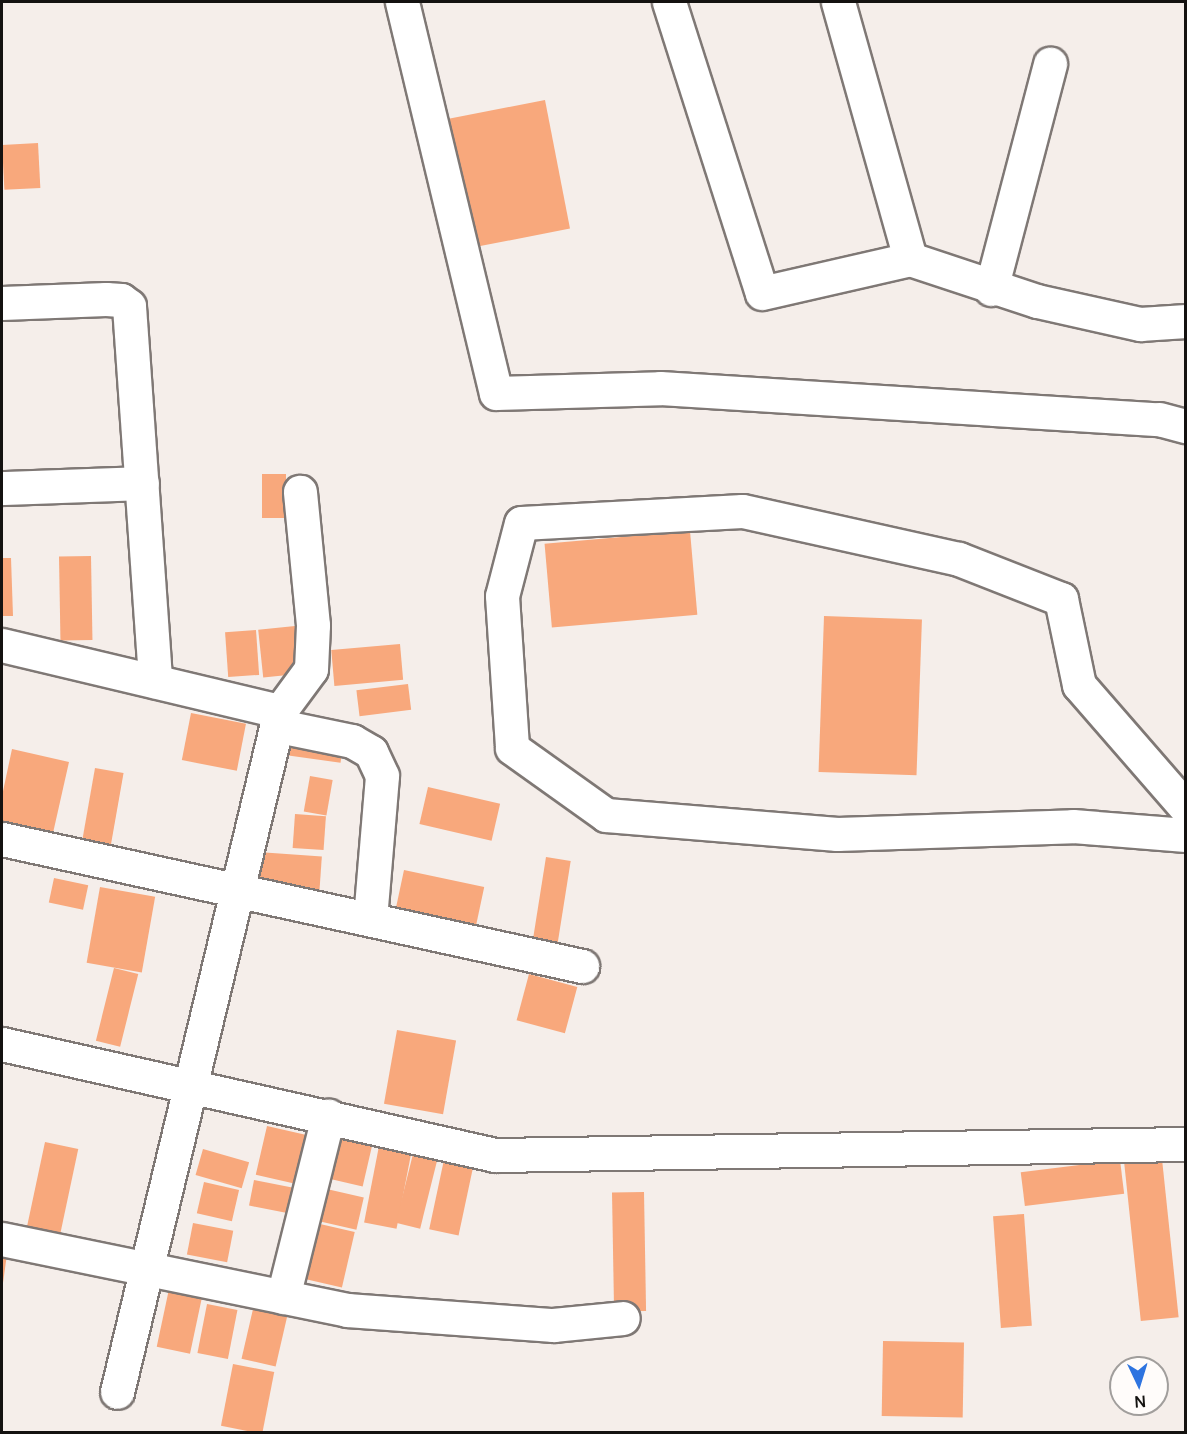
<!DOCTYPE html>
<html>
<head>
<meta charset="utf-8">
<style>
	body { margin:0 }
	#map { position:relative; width:1187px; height:1434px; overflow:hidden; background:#f5eeea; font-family:Manrope,sans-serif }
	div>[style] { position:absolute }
	.building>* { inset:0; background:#f8a87c; transform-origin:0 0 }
	.roads { filter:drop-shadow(2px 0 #7f7875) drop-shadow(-2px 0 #7f7875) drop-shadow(0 2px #7f7875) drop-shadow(0 -2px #7f7875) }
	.minor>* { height:33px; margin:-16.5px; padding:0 16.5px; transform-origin:16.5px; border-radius:16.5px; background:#fff }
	span { translate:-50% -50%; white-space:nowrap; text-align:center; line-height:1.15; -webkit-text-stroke:5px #fffcfa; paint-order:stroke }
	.frame { position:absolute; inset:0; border:3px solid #141210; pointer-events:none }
	.north { position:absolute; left:1109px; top:1356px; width:60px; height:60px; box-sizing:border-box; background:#fffcfa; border:2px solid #a19e9c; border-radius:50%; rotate:176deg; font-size:16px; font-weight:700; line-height:24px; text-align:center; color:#141210 }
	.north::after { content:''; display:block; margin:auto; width:21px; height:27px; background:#2e74e0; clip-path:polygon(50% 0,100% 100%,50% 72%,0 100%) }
</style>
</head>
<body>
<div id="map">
	<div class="building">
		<i style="left:545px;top:100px;width:131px;height:102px;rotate:79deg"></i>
		<i style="left:38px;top:143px;width:45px;height:36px;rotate:87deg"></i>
		<i style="left:262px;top:474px;width:24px;height:44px"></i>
		<i style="left:690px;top:531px;width:84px;height:146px;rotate:85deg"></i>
		<i style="left:91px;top:556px;width:84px;height:32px;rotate:89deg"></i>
		<i style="clip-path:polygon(2px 558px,11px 558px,13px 616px,2px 616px)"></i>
		<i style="left:824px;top:616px;width:98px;height:156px;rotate:2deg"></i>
		<i style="left:295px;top:626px;width:48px;height:37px;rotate:84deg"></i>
		<i style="left:256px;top:630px;width:45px;height:31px;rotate:86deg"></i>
		<i style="left:400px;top:644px;width:36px;height:69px;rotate:85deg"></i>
		<i style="left:408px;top:684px;width:26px;height:52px;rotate:83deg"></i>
		<i style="left:191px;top:713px;width:56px;height:48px;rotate:11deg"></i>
		<i style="left:286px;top:734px;width:58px;height:21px;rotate:8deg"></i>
		<i style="clip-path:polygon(12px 749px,69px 762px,53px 833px,2px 823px,2px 796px)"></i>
		<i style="left:95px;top:768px;width:29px;height:79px;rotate:10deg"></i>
		<i style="left:310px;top:776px;width:23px;height:36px;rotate:10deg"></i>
		<i style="left:428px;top:787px;width:74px;height:38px;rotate:13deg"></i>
		<i style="left:295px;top:814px;width:31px;height:34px;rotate:4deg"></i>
		<i style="left:258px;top:852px;width:64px;height:35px;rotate:4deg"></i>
		<i style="left:546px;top:857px;width:25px;height:86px;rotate:9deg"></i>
		<i style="left:404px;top:870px;width:82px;height:49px;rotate:12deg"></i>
		<i style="left:54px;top:878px;width:35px;height:25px;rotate:12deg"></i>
		<i style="left:100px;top:887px;width:56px;height:77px;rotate:10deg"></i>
		<i style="left:114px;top:968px;width:25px;height:75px;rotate:14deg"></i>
		<i style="left:529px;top:974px;width:50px;height:48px;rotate:15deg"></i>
		<i style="left:397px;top:1030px;width:60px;height:75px;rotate:10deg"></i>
		<i style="left:267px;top:1126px;width:45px;height:50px;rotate:13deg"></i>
		<i style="left:332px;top:1128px;width:43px;height:50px;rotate:13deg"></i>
		<i style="left:45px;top:1142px;width:34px;height:88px;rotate:12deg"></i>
		<i style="left:379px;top:1146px;width:33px;height:78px;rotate:11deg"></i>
		<i style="left:203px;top:1149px;width:48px;height:27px;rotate:16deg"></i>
		<i style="left:414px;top:1150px;width:25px;height:75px;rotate:14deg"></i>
		<i style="left:445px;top:1155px;width:30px;height:76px;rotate:12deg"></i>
		<i style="left:1162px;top:1159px;width:159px;height:38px;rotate:84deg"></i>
		<i style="left:1120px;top:1160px;width:34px;height:100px;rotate:83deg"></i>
		<i style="left:254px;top:1180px;width:44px;height:26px;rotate:11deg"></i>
		<i style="left:204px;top:1182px;width:36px;height:32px;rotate:13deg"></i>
		<i style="left:318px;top:1187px;width:47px;height:33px;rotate:13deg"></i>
		<i style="left:644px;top:1192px;width:119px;height:32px;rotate:89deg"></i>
		<i style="left:1024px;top:1214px;width:112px;height:31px;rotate:86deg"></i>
		<i style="left:307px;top:1221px;width:49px;height:57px;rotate:13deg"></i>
		<i style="left:193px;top:1223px;width:41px;height:32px;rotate:11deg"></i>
		<i style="clip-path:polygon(2px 1246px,8px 1247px,3px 1283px,2px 1282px)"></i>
		<i style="left:169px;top:1289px;width:34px;height:59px;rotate:12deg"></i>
		<i style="left:207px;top:1304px;width:31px;height:50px;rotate:11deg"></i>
		<i style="left:253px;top:1309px;width:35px;height:51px;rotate:13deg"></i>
		<i style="left:883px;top:1341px;width:81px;height:75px;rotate:1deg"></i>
		<i style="left:233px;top:1364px;width:42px;height:63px;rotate:11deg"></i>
	</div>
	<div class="roads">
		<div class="minor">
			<i style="left:402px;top:2px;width:402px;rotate:76.5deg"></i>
			<i style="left:496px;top:393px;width:164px;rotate:-1.7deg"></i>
			<i style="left:660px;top:388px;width:500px;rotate:3.6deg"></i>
			<i style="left:1159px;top:419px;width:28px;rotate:15deg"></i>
			<i style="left:669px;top:2px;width:305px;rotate:72.3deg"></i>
			<i style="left:762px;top:293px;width:152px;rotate:-12.9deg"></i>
			<i style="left:838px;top:2px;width:267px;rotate:74.3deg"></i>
			<i style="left:910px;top:259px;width:134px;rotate:18.3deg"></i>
			<i style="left:1037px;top:301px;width:106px;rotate:12.6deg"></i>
			<i style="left:1140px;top:324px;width:46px;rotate:-3.7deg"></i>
			<i style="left:991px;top:289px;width:233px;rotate:-75.3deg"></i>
			<i style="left:2px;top:303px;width:104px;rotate:-2.2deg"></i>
			<i style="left:106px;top:299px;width:15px;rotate:4deg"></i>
			<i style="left:121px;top:300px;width:10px;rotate:37deg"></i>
			<i style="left:129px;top:306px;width:376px;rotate:86deg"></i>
			<i style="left:2px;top:488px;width:140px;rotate:-2deg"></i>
			<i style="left:2px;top:645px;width:286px;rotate:13.4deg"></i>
			<i style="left:280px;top:711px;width:700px;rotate:103.46deg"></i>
			<i style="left:280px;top:711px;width:52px;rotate:-53.6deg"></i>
			<i style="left:311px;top:669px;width:44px;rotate:-87.4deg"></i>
			<i style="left:313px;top:625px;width:134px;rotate:-95.6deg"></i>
			<i style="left:279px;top:726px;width:75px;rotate:11.6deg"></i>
			<i style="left:352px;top:741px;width:22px;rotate:30deg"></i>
			<i style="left:371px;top:752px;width:26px;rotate:65deg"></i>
			<i style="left:382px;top:776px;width:143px;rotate:94.8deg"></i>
			<i style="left:1186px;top:808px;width:163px;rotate:-131deg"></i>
			<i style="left:1079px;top:685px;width:88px;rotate:-101.8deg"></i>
			<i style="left:1061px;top:599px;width:110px;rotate:-158.6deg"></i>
			<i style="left:959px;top:559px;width:222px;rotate:-167.5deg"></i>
			<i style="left:742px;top:511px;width:221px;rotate:176.9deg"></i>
			<i style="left:521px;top:523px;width:75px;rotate:104.6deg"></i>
			<i style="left:502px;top:596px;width:152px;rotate:86.2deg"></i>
			<i style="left:512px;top:748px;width:115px;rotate:35.5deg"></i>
			<i style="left:606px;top:815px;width:232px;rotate:4.7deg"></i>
			<i style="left:837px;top:834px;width:236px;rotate:-1.9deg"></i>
			<i style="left:1073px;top:826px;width:113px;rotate:4.6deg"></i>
			<i style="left:2px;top:839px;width:594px;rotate:12.35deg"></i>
			<i style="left:2px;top:1044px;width:505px;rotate:12.69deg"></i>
			<i style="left:495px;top:1155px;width:691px;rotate:-0.91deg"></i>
			<i style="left:2px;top:1239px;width:352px;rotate:11.6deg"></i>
			<i style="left:347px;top:1310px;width:207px;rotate:4.2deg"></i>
			<i style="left:553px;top:1325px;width:70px;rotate:-5.7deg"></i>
			<i style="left:283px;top:1297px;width:187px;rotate:-76deg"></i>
		</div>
	</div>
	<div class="frame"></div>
	<div class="north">N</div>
</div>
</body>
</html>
